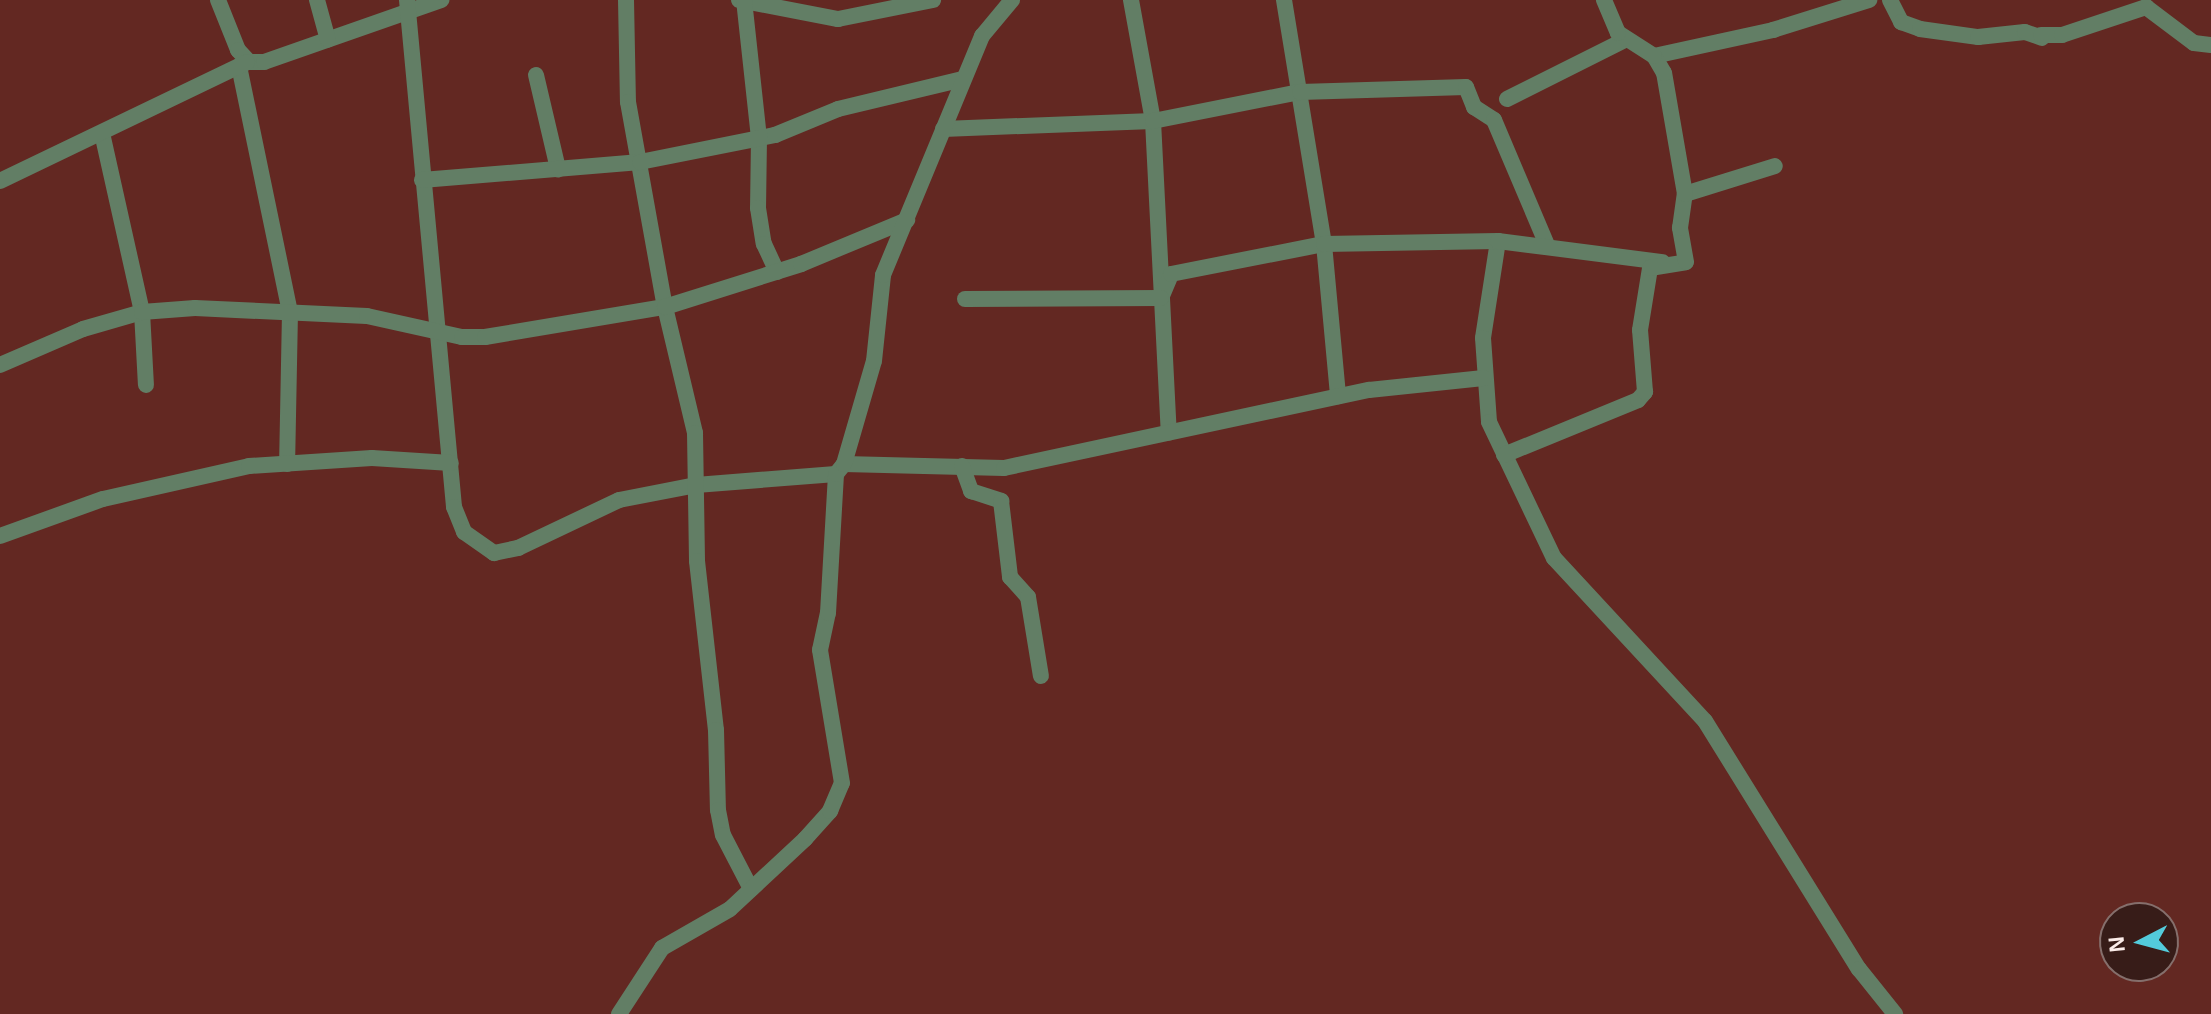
<!DOCTYPE html>
<html>
<head>
<meta charset="utf-8">
<style>
	body { margin:0 }
	#map { position:relative; width:2211px; height:1014px; overflow:hidden; background:#632822; font-family:Arial,sans-serif }
	div>[style] { position:absolute }
	.minor>* { height:16px; margin:-8px; padding:0 8px; transform-origin:8px; border-radius:8px; background:#627e65 }
	span { translate:-50% -50%; white-space:nowrap; text-align:center; line-height:1.15; -webkit-text-stroke:6px #371c18; paint-order:stroke }
	.north { position:absolute; left:2099px; top:902px; width:80px; height:80px; box-sizing:border-box; background:#371c18; border:2px solid #856f6c; border-radius:50%; rotate:264deg; font-size:22px; font-weight:700; line-height:32px; text-align:center; color:#fbece9 }
	.north::after { content:''; display:block; margin:auto; width:28px; height:36px; background:#53cbdb; clip-path:polygon(50% 0,100% 100%,50% 72%,0 100%) }
</style>
</head>
<body>
<div id="map">
	<div class="minor">
		<i style="left:218px;top:0;width:54px;rotate:68.2deg"></i>
		<i style="left:238px;top:50px;width:16px;rotate:47deg"></i>
		<i style="left:249px;top:62px;width:15px"></i>
		<i style="left:264px;top:62px;width:188px;rotate:-19.3deg"></i>
		<i style="left:317px;top:0;width:41px;rotate:74.6deg"></i>
		<i style="left:407px;top:0;width:509px;rotate:84.7deg"></i>
		<i style="left:454px;top:507px;width:27px;rotate:68deg"></i>
		<i style="left:464px;top:532px;width:37px;rotate:35deg"></i>
		<i style="left:494px;top:553px;width:25px;rotate:-12deg"></i>
		<i style="left:518px;top:548px;width:112px;rotate:-25.4deg"></i>
		<i style="left:619px;top:500px;width:78px;rotate:-11deg"></i>
		<i style="left:696px;top:485px;width:140px;rotate:-4.5deg"></i>
		<i style="left:626px;top:0;width:102px;rotate:88.9deg"></i>
		<i style="left:628px;top:102px;width:208px;rotate:79.8deg"></i>
		<i style="left:665px;top:307px;width:130px;rotate:76.6deg"></i>
		<i style="left:695px;top:433px;width:128px;rotate:89.1deg"></i>
		<i style="left:697px;top:561px;width:170px;rotate:83.6deg"></i>
		<i style="left:716px;top:730px;width:80px;rotate:88.6deg"></i>
		<i style="left:718px;top:810px;width:25px;rotate:79deg"></i>
		<i style="left:723px;top:835px;width:61px;rotate:62.6deg"></i>
		<i style="left:739px;top:0;width:101px;rotate:10.9deg"></i>
		<i style="left:838px;top:19px;width:97px;rotate:-11.3deg"></i>
		<i style="left:744px;top:0;width:139px;rotate:83.8deg"></i>
		<i style="left:759px;top:138px;width:70px;rotate:90.8deg"></i>
		<i style="left:758px;top:208px;width:36px;rotate:81deg"></i>
		<i style="left:764px;top:244px;width:31px;rotate:65deg"></i>
		<i style="left:1131px;top:0;width:123px;rotate:79.7deg"></i>
		<i style="left:1153px;top:121px;width:312px;rotate:87.1deg"></i>
		<i style="left:1284px;top:0;width:247px;rotate:80.7deg"></i>
		<i style="left:1324px;top:244px;width:153px;rotate:84.7deg"></i>
		<i style="left:1890px;top:0;width:25px;rotate:63deg"></i>
		<i style="left:1901px;top:22px;width:20px;rotate:20deg"></i>
		<i style="left:1920px;top:29px;width:59px;rotate:7.9deg"></i>
		<i style="left:1978px;top:37px;width:47px;rotate:-6.1deg"></i>
		<i style="left:2025px;top:32px;width:18px;rotate:19deg"></i>
		<i style="left:2041px;top:35px;width:21px"></i>
		<i style="left:2062px;top:35px;width:89px;rotate:-18.4deg"></i>
		<i style="left:2146px;top:7px;width:60px;rotate:36.9deg"></i>
		<i style="left:2194px;top:43px;width:17px;rotate:7deg"></i>
		<i style="left:1654px;top:56px;width:122px;rotate:-12.3deg"></i>
		<i style="left:1773px;top:30px;width:101px;rotate:-17.4deg"></i>
		<i style="left:239px;top:66px;width:251px;rotate:78.3deg"></i>
		<i style="left:290px;top:312px;width:152px;rotate:91.1deg"></i>
		<i style="left:536px;top:75px;width:97px;rotate:76.8deg"></i>
		<i style="left:1507px;top:99px;width:132px;rotate:-26.6deg"></i>
		<i style="left:943px;top:129px;width:210px;rotate:-2.2deg"></i>
		<i style="left:1153px;top:121px;width:150px;rotate:-11.2deg"></i>
		<i style="left:1300px;top:92px;width:166px;rotate:-1.7deg"></i>
		<i style="left:1466px;top:87px;width:22px;rotate:68deg"></i>
		<i style="left:1474px;top:107px;width:24px;rotate:33deg"></i>
		<i style="left:1494px;top:120px;width:138px;rotate:67deg"></i>
		<i style="left:102px;top:133px;width:183px;rotate:77.4deg"></i>
		<i style="left:142px;top:312px;width:73px;rotate:86.9deg"></i>
		<i style="left:422px;top:180px;width:219px;rotate:-4.7deg"></i>
		<i style="left:640px;top:162px;width:138px;rotate:-11.3deg"></i>
		<i style="left:775px;top:135px;width:68px;rotate:-22.4deg"></i>
		<i style="left:838px;top:109px;width:129px;rotate:-13.5deg"></i>
		<i style="left:0;top:181px;width:274px;rotate:-25.7deg"></i>
		<i style="left:1685px;top:194px;width:94px;rotate:-17.3deg"></i>
		<i style="left:1498px;top:241px;width:98px;rotate:98.8deg"></i>
		<i style="left:1483px;top:338px;width:84px;rotate:85.9deg"></i>
		<i style="left:1489px;top:422px;width:151px;rotate:64.5deg"></i>
		<i style="left:1554px;top:558px;width:222px;rotate:47.2deg"></i>
		<i style="left:1705px;top:721px;width:292px;rotate:58.2deg"></i>
		<i style="left:1859px;top:969px;width:58px;rotate:51.3deg"></i>
		<i style="left:1161px;top:298px;width:26px;rotate:-67deg"></i>
		<i style="left:1171px;top:274px;width:156px;rotate:-11.1deg"></i>
		<i style="left:1324px;top:244px;width:174px;rotate:-1deg"></i>
		<i style="left:1498px;top:241px;width:166px;rotate:7.3deg"></i>
		<i style="left:965px;top:299px;width:196px;rotate:-0.3deg"></i>
		<i style="left:0;top:365px;width:90px;rotate:-23.4deg"></i>
		<i style="left:83px;top:329px;width:61px;rotate:-16.1deg"></i>
		<i style="left:142px;top:312px;width:53px;rotate:-4.3deg"></i>
		<i style="left:195px;top:308px;width:172px;rotate:2.7deg"></i>
		<i style="left:367px;top:316px;width:97px;rotate:12.5deg"></i>
		<i style="left:462px;top:337px;width:23px"></i>
		<i style="left:485px;top:337px;width:182px;rotate:-9.5deg"></i>
		<i style="left:665px;top:307px;width:143px;rotate:-17.5deg"></i>
		<i style="left:801px;top:264px;width:115px;rotate:-22.5deg"></i>
		<i style="left:1504px;top:455px;width:145px;rotate:-22.3deg"></i>
		<i style="left:1638px;top:400px;width:11px;rotate:-49deg"></i>
		<i style="left:1645px;top:392px;width:62px;rotate:-94.6deg"></i>
		<i style="left:1640px;top:330px;width:63px;rotate:-80.8deg"></i>
		<i style="left:1650px;top:268px;width:36px;rotate:-9deg"></i>
		<i style="left:1686px;top:262px;width:35px;rotate:-100deg"></i>
		<i style="left:1680px;top:228px;width:34px;rotate:-82deg"></i>
		<i style="left:1685px;top:194px;width:123px;rotate:-99.8deg"></i>
		<i style="left:1664px;top:73px;width:20px;rotate:-120deg"></i>
		<i style="left:1654px;top:56px;width:43px;rotate:-147.4deg"></i>
		<i style="left:1618px;top:33px;width:36px;rotate:-113deg"></i>
		<i style="left:844px;top:464px;width:160px;rotate:1.4deg"></i>
		<i style="left:1004px;top:468px;width:373px;rotate:-12.1deg"></i>
		<i style="left:1369px;top:390px;width:115px;rotate:-6deg"></i>
		<i style="left:962px;top:466px;width:27px;rotate:70deg"></i>
		<i style="left:971px;top:491px;width:32px;rotate:18deg"></i>
		<i style="left:1001px;top:501px;width:77px;rotate:83.2deg"></i>
		<i style="left:1010px;top:577px;width:27px;rotate:48deg"></i>
		<i style="left:1028px;top:597px;width:80px;rotate:80.7deg"></i>
		<i style="left:0;top:536px;width:109px;rotate:-19.8deg"></i>
		<i style="left:103px;top:499px;width:150px;rotate:-12.7deg"></i>
		<i style="left:249px;top:466px;width:123px;rotate:-3.7deg"></i>
		<i style="left:372px;top:458px;width:79px;rotate:3.6deg"></i>
		<i style="left:619px;top:1014px;width:79px;rotate:-56.9deg"></i>
		<i style="left:662px;top:948px;width:78px;rotate:-29.8deg"></i>
		<i style="left:730px;top:909px;width:103px;rotate:-43deg"></i>
		<i style="left:805px;top:839px;width:38px;rotate:-48deg"></i>
		<i style="left:830px;top:811px;width:30px;rotate:-67deg"></i>
		<i style="left:842px;top:783px;width:135px;rotate:-99.4deg"></i>
		<i style="left:820px;top:650px;width:38px;rotate:-78deg"></i>
		<i style="left:828px;top:613px;width:139px;rotate:-86.7deg"></i>
		<i style="left:836px;top:474px;width:13px;rotate:-51deg"></i>
		<i style="left:844px;top:464px;width:107px;rotate:-73.8deg"></i>
		<i style="left:874px;top:361px;width:86px;rotate:-84deg"></i>
		<i style="left:883px;top:275px;width:259px;rotate:-67.5deg"></i>
		<i style="left:982px;top:36px;width:47px;rotate:-50.2deg"></i>
	</div>
	<div class="north">N</div>
</div>
</body>
</html>
